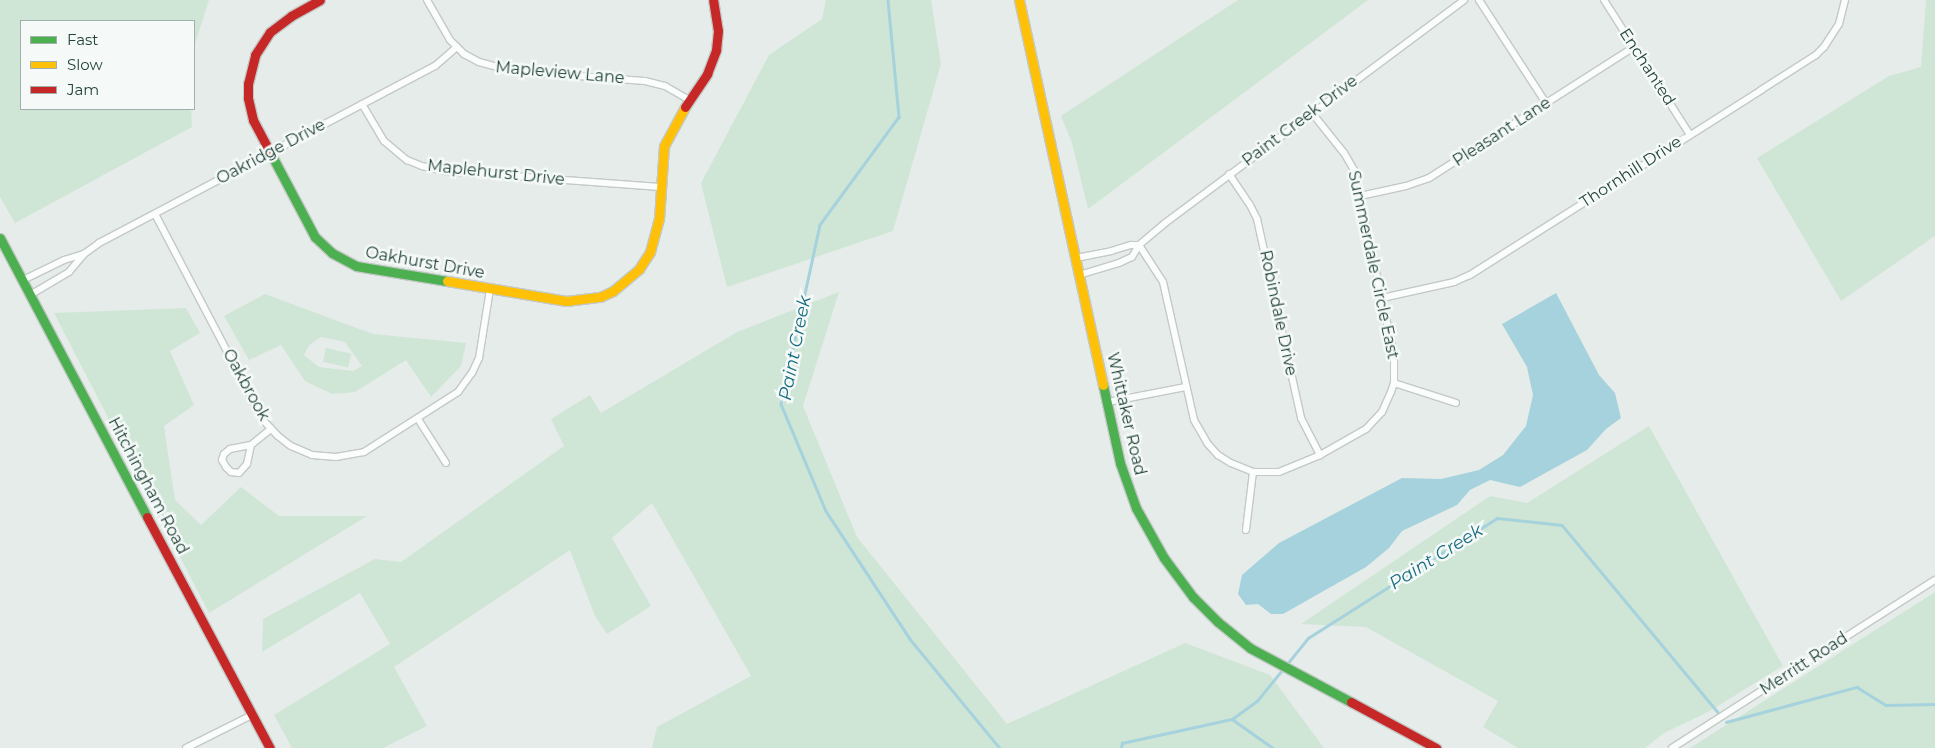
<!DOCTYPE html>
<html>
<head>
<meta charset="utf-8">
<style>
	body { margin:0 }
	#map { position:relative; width:1935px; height:748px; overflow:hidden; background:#e6ece9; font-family:Montserrat,sans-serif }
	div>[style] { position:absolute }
	.green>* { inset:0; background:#cfe6d6; transform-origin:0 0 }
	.water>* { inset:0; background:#a5d2dc }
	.stream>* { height:2.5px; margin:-1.25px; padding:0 1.25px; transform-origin:1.25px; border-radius:1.25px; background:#a5d2dc }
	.roads { filter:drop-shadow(1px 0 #c3c9c7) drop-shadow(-1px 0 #c3c9c7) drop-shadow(0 1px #c3c9c7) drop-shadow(0 -1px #c3c9c7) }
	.street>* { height:6px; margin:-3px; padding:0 3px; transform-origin:3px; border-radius:3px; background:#fbfcfc }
	.fast>* { height:9px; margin:-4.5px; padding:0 4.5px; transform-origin:4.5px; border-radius:4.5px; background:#4caf50 }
	.slow>* { height:9px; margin:-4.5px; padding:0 4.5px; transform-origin:4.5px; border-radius:4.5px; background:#ffc107 }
	.jam>* { height:9px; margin:-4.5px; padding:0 4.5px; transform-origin:4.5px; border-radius:4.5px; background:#c62828 }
	span { translate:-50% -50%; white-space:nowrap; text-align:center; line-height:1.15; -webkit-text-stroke:5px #f5faf8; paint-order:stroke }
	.street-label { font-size:16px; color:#22423a }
	.water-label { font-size:18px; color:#176c82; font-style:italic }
	.legend { position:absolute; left:20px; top:20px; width:175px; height:90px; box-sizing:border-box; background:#f5faf8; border:1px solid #a1b0ac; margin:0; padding:6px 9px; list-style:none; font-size:15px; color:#22423a }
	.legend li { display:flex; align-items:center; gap:10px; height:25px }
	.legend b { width:25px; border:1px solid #a1b0ac }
</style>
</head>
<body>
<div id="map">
	<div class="green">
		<i style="clip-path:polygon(0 0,209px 0,194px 47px,194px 21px,21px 21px,21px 109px,191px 109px,192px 127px,15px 223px,0 197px)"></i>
		<i style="clip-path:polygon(826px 0,931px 0,941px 64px,893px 231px,727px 287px,701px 183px,769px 55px,822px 19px)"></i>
		<i style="clip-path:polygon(1238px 0,1368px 0,1088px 209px,1072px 143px,1061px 116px)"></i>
		<i style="clip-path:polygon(1926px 0,1935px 0,1935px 236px,1841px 301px,1757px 158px,1889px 76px,1921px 67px)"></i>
		<i style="clip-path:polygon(839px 292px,803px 406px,857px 537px,1007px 724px,1185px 643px,1270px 675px,1324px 748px,652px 748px,657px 727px,751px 676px,652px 503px,612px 538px,651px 606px,607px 634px,595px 616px,570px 550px,394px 667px,427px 726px,383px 748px,292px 748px,274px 715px,390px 644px,360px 593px,262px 652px,263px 619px,375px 559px,401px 562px,564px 446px,551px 419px,590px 395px,601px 413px,737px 332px)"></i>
		<i style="clip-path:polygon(evenodd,265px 294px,373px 334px,466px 343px,461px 366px,431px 397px,406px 360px,355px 392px,332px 394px,305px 381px,281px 345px,249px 360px,224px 316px,265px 294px,321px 337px,345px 342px,362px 366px,353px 371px,319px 367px,304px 355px,309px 345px,321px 337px)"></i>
		<i style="clip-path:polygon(186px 308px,200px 333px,170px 351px,194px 405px,164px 426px,175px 500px,201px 525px,241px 487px,279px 516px,367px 516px,209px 613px,54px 313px)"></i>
		<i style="left:326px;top:348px;width:26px;height:14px;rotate:13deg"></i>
		<i style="clip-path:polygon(1649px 426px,1783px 666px,1708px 712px,1664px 733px,1645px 748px,1518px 748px,1483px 727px,1498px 701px,1366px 627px,1301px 624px,1490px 496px,1527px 503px)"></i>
		<i style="clip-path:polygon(1935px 592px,1935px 748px,1690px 748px)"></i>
	</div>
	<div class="water">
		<i style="clip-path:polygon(1556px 293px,1599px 375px,1615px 393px,1621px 418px,1606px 429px,1587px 450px,1520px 487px,1490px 480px,1470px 490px,1457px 505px,1402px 531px,1389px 548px,1366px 567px,1283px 614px,1271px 614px,1258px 604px,1246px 605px,1238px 594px,1242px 575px,1279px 543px,1402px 478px,1441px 479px,1479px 470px,1503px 455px,1526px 426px,1533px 395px,1527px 367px,1502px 324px)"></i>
	</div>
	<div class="stream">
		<i style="left:888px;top:0;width:118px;rotate:84.6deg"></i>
		<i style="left:899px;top:117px;width:134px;rotate:126.2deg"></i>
		<i style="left:820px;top:225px;width:183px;rotate:102.3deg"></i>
		<i style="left:781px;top:404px;width:116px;rotate:67.2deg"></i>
		<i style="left:826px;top:511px;width:153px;rotate:56.7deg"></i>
		<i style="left:910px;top:639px;width:141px;rotate:50.5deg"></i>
		<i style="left:1232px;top:719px;width:50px;rotate:35.3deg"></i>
		<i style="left:1726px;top:722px;width:136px;rotate:-15deg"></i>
		<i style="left:1857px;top:687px;width:34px;rotate:32deg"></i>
		<i style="left:1886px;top:705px;width:49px;rotate:-1.2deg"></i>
		<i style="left:1121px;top:748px;width:5px;rotate:-79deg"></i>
		<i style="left:1122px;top:743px;width:113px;rotate:-12.3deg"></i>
		<i style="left:1232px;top:719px;width:31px;rotate:-36deg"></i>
		<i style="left:1257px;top:701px;width:81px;rotate:-51deg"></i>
		<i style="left:1308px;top:638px;width:224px;rotate:-32.4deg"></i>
		<i style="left:1497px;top:518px;width:65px;rotate:6.1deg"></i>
		<i style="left:1562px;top:525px;width:244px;rotate:50.2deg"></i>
	</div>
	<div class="roads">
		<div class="street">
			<i style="left:427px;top:0;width:46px;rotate:60.1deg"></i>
			<i style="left:450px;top:40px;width:20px;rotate:45deg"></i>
			<i style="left:464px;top:54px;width:17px;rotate:28deg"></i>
			<i style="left:479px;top:62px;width:34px;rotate:15deg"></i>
			<i style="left:512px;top:71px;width:133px;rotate:4.3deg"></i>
			<i style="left:645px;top:81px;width:21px;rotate:14deg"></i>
			<i style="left:665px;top:86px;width:28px;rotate:30deg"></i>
			<i style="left:1479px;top:0;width:123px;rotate:57deg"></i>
			<i style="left:1604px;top:0;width:160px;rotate:57.5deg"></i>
			<i style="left:362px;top:104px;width:43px;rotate:59.3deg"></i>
			<i style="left:384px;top:141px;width:30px;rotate:40deg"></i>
			<i style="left:407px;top:160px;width:16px;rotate:22deg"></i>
			<i style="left:422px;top:166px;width:22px;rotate:13deg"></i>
			<i style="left:443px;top:171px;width:218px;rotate:4.2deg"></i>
			<i style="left:1229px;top:174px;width:37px;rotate:56deg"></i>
			<i style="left:1250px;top:205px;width:16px;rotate:63deg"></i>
			<i style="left:1257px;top:219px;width:204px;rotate:77.5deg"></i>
			<i style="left:1301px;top:418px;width:42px;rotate:62.8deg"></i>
			<i style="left:1360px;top:196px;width:47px;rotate:-12.3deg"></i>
			<i style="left:1406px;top:186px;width:24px;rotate:-19deg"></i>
			<i style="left:1429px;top:178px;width:243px;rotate:-32.6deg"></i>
			<i style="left:155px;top:214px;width:233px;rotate:62.3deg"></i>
			<i style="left:263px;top:420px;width:22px;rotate:47deg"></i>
			<i style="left:278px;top:436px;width:16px;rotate:38deg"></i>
			<i style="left:291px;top:446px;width:23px;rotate:23deg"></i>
			<i style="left:312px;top:455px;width:24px;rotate:5deg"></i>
			<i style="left:336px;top:457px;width:28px;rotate:-10deg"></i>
			<i style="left:364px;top:452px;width:112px;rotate:-32.6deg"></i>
			<i style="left:458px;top:392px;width:24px;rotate:-54deg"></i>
			<i style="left:472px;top:373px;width:17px;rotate:-65deg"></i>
			<i style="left:479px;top:358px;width:70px;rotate:-80.9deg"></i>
			<i style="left:1139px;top:245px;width:44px;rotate:57deg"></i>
			<i style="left:1163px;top:282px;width:141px;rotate:77.3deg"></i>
			<i style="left:1194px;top:420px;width:28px;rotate:60deg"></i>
			<i style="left:1208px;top:444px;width:15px;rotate:48deg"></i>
			<i style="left:1218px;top:455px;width:15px;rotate:32deg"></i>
			<i style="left:1231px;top:463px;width:24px;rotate:22deg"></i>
			<i style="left:1253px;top:472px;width:26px"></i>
			<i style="left:1279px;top:472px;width:44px;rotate:-22.5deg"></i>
			<i style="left:1320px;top:455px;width:53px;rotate:-29.5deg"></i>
			<i style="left:1366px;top:429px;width:23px;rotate:-47deg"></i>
			<i style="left:1382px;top:412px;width:22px;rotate:-66deg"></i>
			<i style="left:1391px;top:392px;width:9px;rotate:-72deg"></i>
			<i style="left:1394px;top:383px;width:28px;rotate:-90deg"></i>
			<i style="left:1394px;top:355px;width:189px;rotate:-102.2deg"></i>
			<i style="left:1354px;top:170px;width:20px;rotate:-120deg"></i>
			<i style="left:1344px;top:153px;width:51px;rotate:-128.7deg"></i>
			<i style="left:84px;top:254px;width:19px;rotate:-36deg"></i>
			<i style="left:99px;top:243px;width:380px;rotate:-27.8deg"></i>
			<i style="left:435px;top:66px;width:29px;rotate:-41deg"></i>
			<i style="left:1076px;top:258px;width:36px;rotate:-11deg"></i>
			<i style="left:1111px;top:251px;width:21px;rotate:-17deg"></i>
			<i style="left:1131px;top:245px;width:8px"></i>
			<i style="left:1079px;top:275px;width:42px;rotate:-16.7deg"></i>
			<i style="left:1119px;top:263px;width:14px;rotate:-25deg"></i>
			<i style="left:1132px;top:257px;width:14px;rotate:-60deg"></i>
			<i style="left:1139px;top:245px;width:34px;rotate:-40deg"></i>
			<i style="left:1165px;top:223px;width:373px;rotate:-36.7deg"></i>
			<i style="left:23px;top:280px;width:46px;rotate:-26deg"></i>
			<i style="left:64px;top:260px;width:21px;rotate:-17deg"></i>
			<i style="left:84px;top:254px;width:23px;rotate:130deg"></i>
			<i style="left:69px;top:272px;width:45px;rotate:149.5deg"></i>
			<i style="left:1382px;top:298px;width:74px;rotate:-12.5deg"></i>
			<i style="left:1454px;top:282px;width:17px;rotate:-24deg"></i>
			<i style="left:1470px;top:275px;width:345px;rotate:-32.4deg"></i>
			<i style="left:1761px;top:90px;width:65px;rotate:-32.5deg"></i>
			<i style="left:1816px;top:55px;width:11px;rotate:-45deg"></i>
			<i style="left:1824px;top:47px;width:27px;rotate:-57deg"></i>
			<i style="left:1839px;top:24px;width:25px;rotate:-76deg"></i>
			<i style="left:1394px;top:383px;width:65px;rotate:17.9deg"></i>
			<i style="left:1108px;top:402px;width:79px;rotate:-10.9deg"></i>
			<i style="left:418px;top:419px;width:52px;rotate:57.5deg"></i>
			<i style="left:251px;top:445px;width:19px;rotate:102deg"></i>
			<i style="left:247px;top:464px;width:12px;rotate:132deg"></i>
			<i style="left:239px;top:473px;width:8px;rotate:-173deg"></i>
			<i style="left:231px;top:472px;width:7px;rotate:-135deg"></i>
			<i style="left:226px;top:467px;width:8px;rotate:-120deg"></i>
			<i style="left:222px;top:460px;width:6px;rotate:-72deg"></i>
			<i style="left:224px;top:454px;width:8px;rotate:-40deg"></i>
			<i style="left:230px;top:449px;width:21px;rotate:-11deg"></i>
			<i style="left:251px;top:445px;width:26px;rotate:-39deg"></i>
			<i style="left:1246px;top:530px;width:58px;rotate:-83.1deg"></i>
			<i style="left:186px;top:748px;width:74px;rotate:-26.6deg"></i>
			<i style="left:1672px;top:748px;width:312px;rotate:-32.6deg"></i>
		</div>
		<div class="fast">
			<i style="left:271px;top:154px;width:94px;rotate:62.1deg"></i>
			<i style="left:315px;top:237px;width:23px;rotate:43deg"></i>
			<i style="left:332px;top:253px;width:27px;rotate:28deg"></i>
			<i style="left:356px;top:266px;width:92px;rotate:9.4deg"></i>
			<i style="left:0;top:238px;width:315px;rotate:62.2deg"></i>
			<i style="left:1103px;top:385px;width:80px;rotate:77.7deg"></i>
			<i style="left:1120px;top:463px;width:48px;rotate:70.4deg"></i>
			<i style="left:1136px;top:508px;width:57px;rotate:60.8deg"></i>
			<i style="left:1164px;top:558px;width:49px;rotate:53.4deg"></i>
			<i style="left:1193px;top:597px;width:35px;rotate:45deg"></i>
			<i style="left:1218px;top:622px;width:41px;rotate:39.1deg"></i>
			<i style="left:1250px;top:648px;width:115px;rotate:28.1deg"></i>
		</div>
		<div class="slow">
			<i style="left:1019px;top:0;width:394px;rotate:77.7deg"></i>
			<i style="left:447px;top:281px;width:121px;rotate:9.5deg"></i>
			<i style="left:566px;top:301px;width:34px;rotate:-7deg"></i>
			<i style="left:600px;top:297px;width:14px;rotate:-25deg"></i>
			<i style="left:613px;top:291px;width:34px;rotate:-40deg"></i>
			<i style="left:639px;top:269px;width:20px;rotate:-57deg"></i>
			<i style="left:650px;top:252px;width:34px;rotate:-75deg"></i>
			<i style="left:659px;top:219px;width:73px;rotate:-86.1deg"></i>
			<i style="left:664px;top:146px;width:44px;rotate:-61.7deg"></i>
		</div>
		<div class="jam">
			<i style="left:685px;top:107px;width:40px;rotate:-56deg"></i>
			<i style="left:707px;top:74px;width:26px;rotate:-69deg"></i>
			<i style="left:716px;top:50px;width:19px;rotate:-84deg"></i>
			<i style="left:718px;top:31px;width:31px;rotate:-99deg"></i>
			<i style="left:271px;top:154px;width:38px;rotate:-118deg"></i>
			<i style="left:253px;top:120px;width:23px;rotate:-103deg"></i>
			<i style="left:248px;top:98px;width:14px;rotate:-90deg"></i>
			<i style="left:248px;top:84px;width:30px;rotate:-76deg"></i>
			<i style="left:255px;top:55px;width:27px;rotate:-57deg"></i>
			<i style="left:270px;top:32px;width:26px;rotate:-37deg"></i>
			<i style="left:291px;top:16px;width:33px;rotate:-29deg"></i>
			<i style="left:147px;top:517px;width:262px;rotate:62deg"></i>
			<i style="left:1351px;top:702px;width:97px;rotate:28.4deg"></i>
		</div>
	</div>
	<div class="street-label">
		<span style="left:1647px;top:67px;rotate:57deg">Enchanted</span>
		<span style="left:560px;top:73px;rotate:5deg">Mapleview Lane</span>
		<span style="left:1300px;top:121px;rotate:-37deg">Paint Creek Drive</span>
		<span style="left:1502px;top:132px;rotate:-33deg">Pleasant Lane</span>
		<span style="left:271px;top:152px;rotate:-28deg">Oakridge Drive</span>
		<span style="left:1631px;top:172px;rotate:-33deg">Thornhill Drive</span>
		<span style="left:496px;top:173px;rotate:6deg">Maplehurst Drive</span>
		<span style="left:425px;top:263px;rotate:10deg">Oakhurst Drive</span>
		<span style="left:1373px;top:265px;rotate:78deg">Summerdale Circle East</span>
		<span style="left:1278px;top:313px;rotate:78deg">Robindale Drive</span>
		<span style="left:246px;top:385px;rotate:61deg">Oakbrook</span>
		<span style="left:1126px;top:414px;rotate:77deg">Whittaker Road</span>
		<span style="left:148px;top:486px;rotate:62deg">Hitchingham Road</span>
		<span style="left:1804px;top:664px;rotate:-33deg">Merritt Road</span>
	</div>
	<div class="water-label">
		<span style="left:795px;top:348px;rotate:-79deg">Paint Creek</span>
		<span style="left:1436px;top:557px;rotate:-32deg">Paint Creek</span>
	</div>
	<ul class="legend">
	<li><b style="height:6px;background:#4caf50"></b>Fast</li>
	<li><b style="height:6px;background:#ffc107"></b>Slow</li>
	<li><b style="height:6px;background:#c62828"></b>Jam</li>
	</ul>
</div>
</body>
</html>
